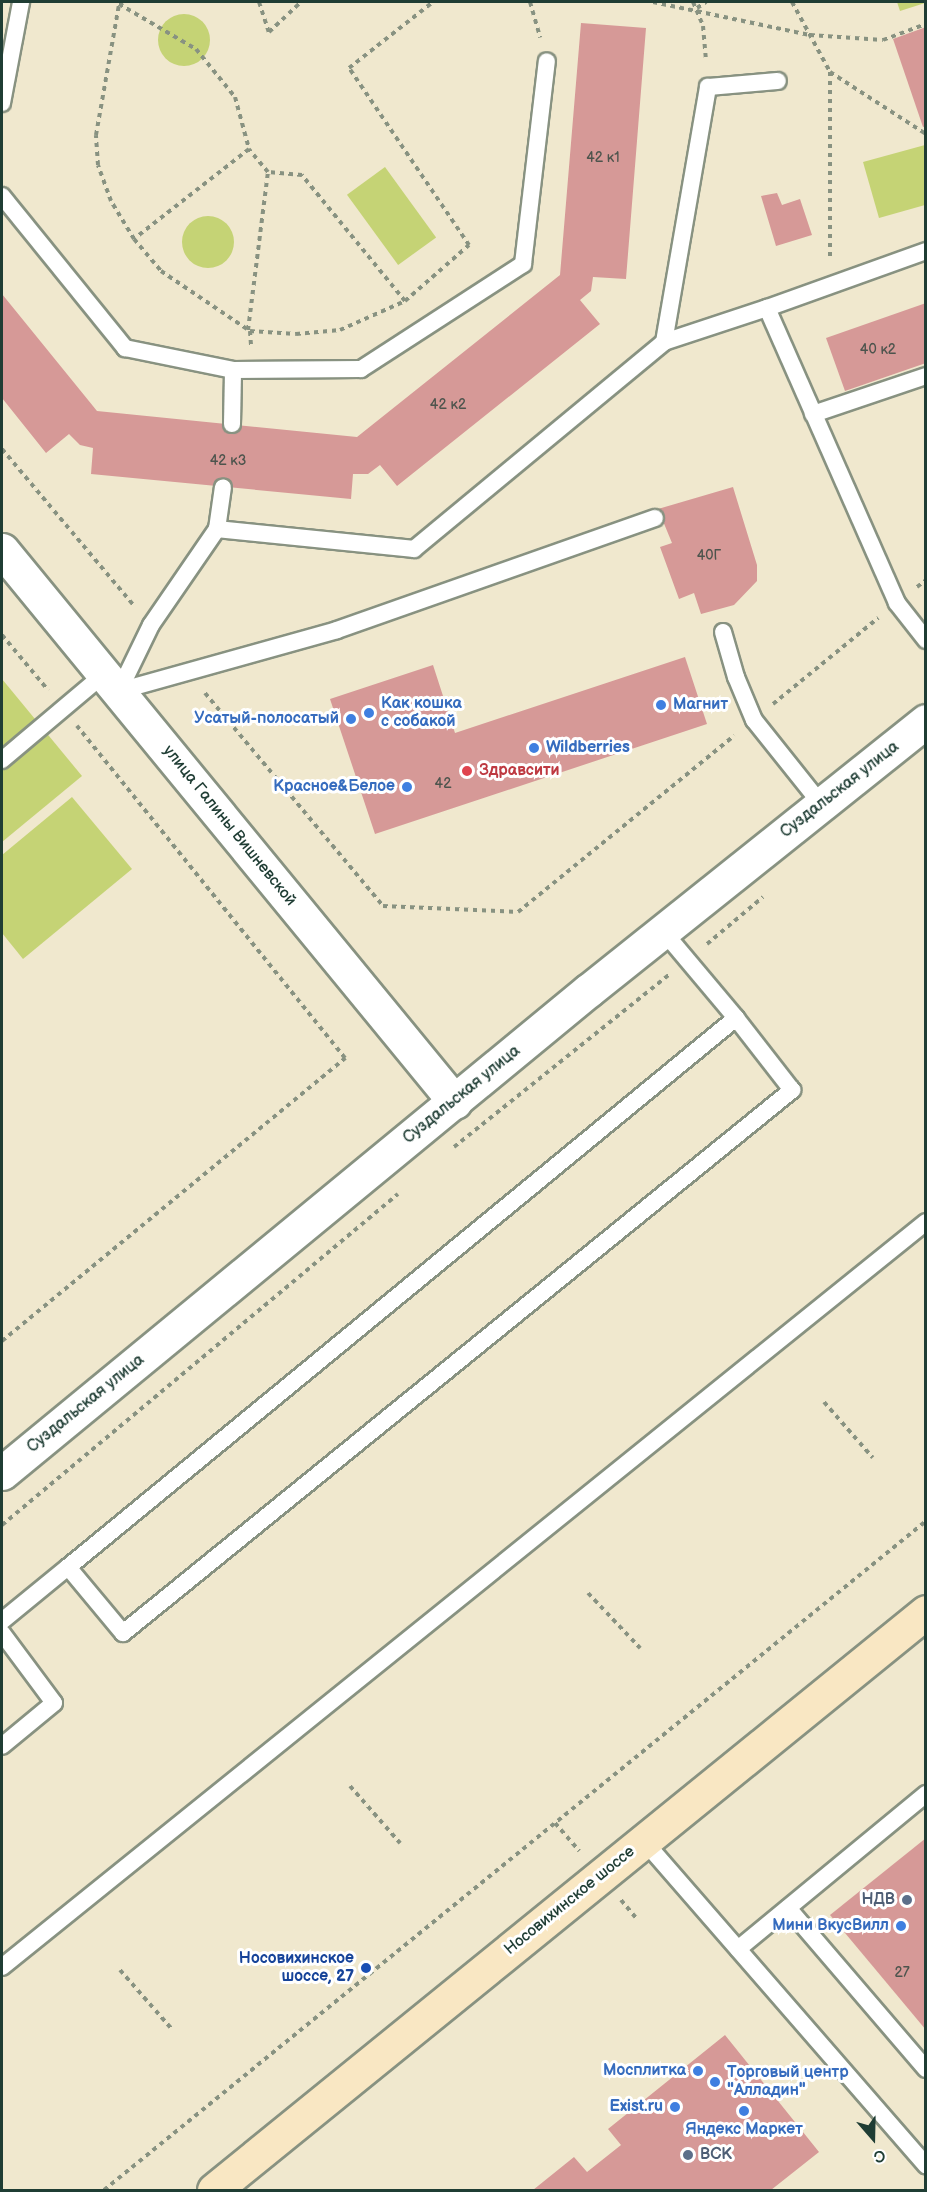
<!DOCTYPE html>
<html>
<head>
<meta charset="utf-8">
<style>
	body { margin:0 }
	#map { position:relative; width:927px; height:2192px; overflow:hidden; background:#f0e8ce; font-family:"Balsamiq Sans",sans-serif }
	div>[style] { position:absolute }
	.green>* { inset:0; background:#c5d375; transform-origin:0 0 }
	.round { border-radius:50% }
	.building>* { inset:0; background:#d69997 }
	.path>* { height:4px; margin-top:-2px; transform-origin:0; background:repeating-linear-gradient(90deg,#889281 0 4.5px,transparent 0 9px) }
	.roads { filter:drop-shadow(2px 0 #889281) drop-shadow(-2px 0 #889281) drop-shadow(0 2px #889281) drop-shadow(0 -2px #889281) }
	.service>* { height:16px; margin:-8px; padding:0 8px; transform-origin:8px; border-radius:8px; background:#fff }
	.tertiary>* { height:33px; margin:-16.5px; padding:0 16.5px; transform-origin:16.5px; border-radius:16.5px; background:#fff }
	.secondary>* { height:33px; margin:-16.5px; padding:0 16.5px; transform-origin:16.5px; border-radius:16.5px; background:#f9e7c3 }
	.dots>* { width:16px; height:16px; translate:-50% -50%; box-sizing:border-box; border:3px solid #fff; border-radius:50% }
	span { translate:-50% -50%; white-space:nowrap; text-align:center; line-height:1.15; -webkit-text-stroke:6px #fff; paint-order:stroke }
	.number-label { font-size:14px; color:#4d544d }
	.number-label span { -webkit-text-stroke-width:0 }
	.shop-label { font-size:16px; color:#366cbe; font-weight:700 }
	.left { translate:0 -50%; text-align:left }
	.right { translate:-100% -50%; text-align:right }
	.health-label { font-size:16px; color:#be3a42; font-weight:700 }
	.street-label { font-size:16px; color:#1f3d34 }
	.service-label { font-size:16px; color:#4e5e75; font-weight:700 }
	.transit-label { font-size:16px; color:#164399; font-weight:700 }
	.frame { position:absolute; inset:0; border:3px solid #1f3d34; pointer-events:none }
	.north { position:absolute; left:843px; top:2108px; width:60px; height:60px; -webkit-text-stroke:4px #fff; paint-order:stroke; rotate:160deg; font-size:16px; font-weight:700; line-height:24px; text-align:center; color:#1f3d34 }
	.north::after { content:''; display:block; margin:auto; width:21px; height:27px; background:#1f3d34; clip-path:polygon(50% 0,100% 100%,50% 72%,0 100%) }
</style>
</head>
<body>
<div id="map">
	<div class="green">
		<i style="clip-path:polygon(897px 2px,925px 2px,925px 3px,900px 11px)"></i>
		<i class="round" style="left:158px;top:14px;width:52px;height:52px"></i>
		<i style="clip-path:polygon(925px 145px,925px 205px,879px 218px,863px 162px)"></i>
		<i style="left:385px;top:167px;width:87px;height:47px;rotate:54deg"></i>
		<i class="round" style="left:182px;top:216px;width:52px;height:52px"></i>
		<i style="clip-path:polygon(2px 679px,82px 776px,2px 842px)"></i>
		<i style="clip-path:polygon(72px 797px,132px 869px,23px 959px,2px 933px,2px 855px)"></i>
	</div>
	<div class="building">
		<i style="clip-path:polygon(581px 23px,646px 28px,626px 279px,593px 277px,591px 291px,580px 300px,600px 324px,397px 486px,380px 465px,368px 474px,353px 474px,351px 499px,91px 474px,93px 448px,80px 445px,69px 434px,46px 453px,2px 398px,2px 294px,97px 411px,357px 437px,560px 275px)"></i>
		<i style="clip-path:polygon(926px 27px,926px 126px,923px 127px,893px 39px)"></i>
		<i style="clip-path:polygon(777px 193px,782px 205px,800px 199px,812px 235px,776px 246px,761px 196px)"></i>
		<i style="clip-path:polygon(926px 303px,926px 363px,845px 391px,826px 338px)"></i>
		<i style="clip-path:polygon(733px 487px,757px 565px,757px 581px,734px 605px,701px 614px,694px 593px,679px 599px,660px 547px,672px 543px,658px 509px)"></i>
		<i style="clip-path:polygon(685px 657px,707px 724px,375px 834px,330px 699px,433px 665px,455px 733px)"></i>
		<i style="clip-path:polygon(926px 1838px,926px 2030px,830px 1915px)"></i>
		<i style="clip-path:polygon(725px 2035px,819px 2152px,771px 2190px,533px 2190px,574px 2157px,587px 2172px,621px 2145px,608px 2129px)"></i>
	</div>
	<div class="path">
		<i style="left:259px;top:2px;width:32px;rotate:72deg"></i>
		<i style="left:269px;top:32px;width:44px;rotate:-43.2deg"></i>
		<i style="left:530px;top:2px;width:37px;rotate:74deg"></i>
		<i style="left:653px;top:2px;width:160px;rotate:11.9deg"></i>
		<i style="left:810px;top:35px;width:73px;rotate:3.9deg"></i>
		<i style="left:883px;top:40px;width:46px;rotate:-20.4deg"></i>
		<i style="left:693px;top:2px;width:26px;rotate:67deg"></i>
		<i style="left:703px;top:26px;width:36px;rotate:85deg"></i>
		<i style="left:792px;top:2px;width:80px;rotate:61.5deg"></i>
		<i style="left:830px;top:72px;width:114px;rotate:32.9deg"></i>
		<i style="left:119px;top:4px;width:89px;rotate:30.3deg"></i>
		<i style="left:196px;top:49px;width:62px;rotate:50.9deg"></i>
		<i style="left:235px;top:97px;width:54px;rotate:74.9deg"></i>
		<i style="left:249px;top:149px;width:146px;rotate:142deg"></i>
		<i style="left:134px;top:239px;width:44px;rotate:-121.2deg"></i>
		<i style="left:111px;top:201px;width:38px;rotate:-110deg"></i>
		<i style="left:98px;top:165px;width:30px;rotate:-94deg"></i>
		<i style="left:96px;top:135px;width:133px;rotate:-80deg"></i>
		<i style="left:119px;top:4px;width:4px;rotate:-34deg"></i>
		<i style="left:697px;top:8px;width:11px;rotate:-34deg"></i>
		<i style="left:830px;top:72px;width:188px;rotate:90deg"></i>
		<i style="left:134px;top:239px;width:42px;rotate:49.8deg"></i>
		<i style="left:161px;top:271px;width:107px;rotate:34deg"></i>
		<i style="left:250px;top:331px;width:15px;rotate:86deg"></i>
		<i style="left:405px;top:301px;width:85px;rotate:-41.2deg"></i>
		<i style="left:469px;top:245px;width:214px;rotate:-124.1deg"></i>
		<i style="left:349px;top:68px;width:107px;rotate:-38.2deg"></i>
		<i style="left:248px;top:330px;width:159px;rotate:-82.8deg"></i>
		<i style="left:268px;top:172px;width:30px;rotate:-130deg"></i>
		<i style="left:250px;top:331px;width:46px;rotate:3.7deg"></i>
		<i style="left:296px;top:334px;width:44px;rotate:-5.2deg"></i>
		<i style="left:340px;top:330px;width:71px;rotate:-24deg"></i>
		<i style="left:405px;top:301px;width:163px;rotate:-129.3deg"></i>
		<i style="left:302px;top:175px;width:34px;rotate:-175deg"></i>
		<i style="left:2px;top:449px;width:205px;rotate:49.9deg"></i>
		<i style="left:917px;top:587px;width:11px;rotate:-38deg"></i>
		<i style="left:2px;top:635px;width:72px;rotate:50.1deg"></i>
		<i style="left:205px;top:693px;width:278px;rotate:50.1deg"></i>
		<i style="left:383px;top:906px;width:135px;rotate:2.5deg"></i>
		<i style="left:518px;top:912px;width:279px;rotate:-39.2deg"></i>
		<i style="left:773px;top:704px;width:136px;rotate:-39.3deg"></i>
		<i style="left:707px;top:944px;width:73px;rotate:-40deg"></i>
		<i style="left:454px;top:1147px;width:275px;rotate:-38.7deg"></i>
		<i style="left:2px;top:1341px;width:445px;rotate:-39.5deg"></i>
		<i style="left:345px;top:1058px;width:427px;rotate:-128.9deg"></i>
		<i style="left:824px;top:1402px;width:74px;rotate:48.8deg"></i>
		<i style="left:2px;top:1525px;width:516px;rotate:-39.89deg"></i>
		<i style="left:588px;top:1593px;width:76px;rotate:46.6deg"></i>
		<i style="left:350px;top:1786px;width:76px;rotate:48.7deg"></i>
		<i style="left:555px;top:1823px;width:37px;rotate:49deg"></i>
		<i style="left:621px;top:1900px;width:23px;rotate:50deg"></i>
		<i style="left:120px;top:1970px;width:77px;rotate:48.7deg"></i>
		<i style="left:104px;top:2190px;width:1060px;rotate:-39.14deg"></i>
	</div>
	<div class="roads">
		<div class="service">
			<i style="left:2px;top:103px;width:103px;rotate:-79.3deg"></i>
			<i style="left:2px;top:196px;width:196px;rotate:51deg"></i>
			<i style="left:125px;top:348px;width:110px;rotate:11.5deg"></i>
			<i style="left:233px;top:370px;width:128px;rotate:-0.4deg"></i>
			<i style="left:361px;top:369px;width:193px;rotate:-32.9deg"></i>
			<i style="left:523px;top:264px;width:204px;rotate:-83.3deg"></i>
			<i style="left:767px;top:308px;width:169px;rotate:-19.7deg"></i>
			<i style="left:664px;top:342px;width:259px;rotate:-80.2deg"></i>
			<i style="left:708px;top:87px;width:70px;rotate:-4.9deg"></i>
			<i style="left:813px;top:414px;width:119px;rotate:-18.6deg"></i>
			<i style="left:232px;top:424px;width:54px;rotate:-88.9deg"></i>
			<i style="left:217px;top:529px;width:198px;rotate:5.8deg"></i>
			<i style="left:414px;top:549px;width:325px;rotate:-39.6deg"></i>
			<i style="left:664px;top:342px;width:108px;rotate:-18.3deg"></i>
			<i style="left:767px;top:308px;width:322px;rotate:66.2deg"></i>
			<i style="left:897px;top:603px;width:47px;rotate:51.9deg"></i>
			<i style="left:723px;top:632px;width:47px;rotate:73.9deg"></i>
			<i style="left:736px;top:677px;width:47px;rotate:67.3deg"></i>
			<i style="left:754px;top:720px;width:107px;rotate:51.4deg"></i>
			<i style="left:119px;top:691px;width:226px;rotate:-15.6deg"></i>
			<i style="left:337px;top:630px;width:337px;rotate:-19.4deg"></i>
			<i style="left:119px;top:691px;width:73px;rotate:-64.1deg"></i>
			<i style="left:151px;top:625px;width:116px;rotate:-55.5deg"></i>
			<i style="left:217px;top:529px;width:42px;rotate:-81.9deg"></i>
			<i style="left:2px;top:760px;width:133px;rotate:-40.1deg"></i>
			<i style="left:663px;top:931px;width:114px;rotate:50deg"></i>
			<i style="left:736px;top:1018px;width:865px;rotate:140.58deg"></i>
			<i style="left:68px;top:1567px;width:86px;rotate:50.2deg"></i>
			<i style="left:123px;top:1633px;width:862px;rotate:-39.06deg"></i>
			<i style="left:792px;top:1090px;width:91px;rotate:-127.9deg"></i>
			<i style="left:2px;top:1621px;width:85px;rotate:-39.3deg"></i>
			<i style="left:2px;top:1633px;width:87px;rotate:53.4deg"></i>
			<i style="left:54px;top:1703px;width:67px;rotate:140.4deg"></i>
			<i style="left:644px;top:1841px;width:430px;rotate:49deg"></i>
			<i style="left:788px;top:1908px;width:212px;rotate:49.4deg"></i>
			<i style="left:738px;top:1949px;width:244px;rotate:-39.5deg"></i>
			<i style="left:2px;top:1967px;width:1187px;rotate:-38.88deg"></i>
		</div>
		<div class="tertiary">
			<i style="left:2px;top:550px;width:714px;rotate:50.63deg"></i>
			<i style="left:2px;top:1473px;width:760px;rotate:-39.45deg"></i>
			<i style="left:589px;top:990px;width:431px;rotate:-38.6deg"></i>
		</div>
		<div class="secondary">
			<i style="left:214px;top:2190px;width:917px;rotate:-39.07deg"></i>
		</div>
	</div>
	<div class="dots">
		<i style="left:661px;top:705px;background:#3f7fe0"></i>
		<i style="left:369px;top:713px;background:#3f7fe0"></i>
		<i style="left:351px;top:719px;background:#3f7fe0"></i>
		<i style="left:534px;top:748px;background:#3f7fe0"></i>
		<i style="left:467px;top:771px;background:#e0444e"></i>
		<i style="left:407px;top:787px;background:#3f7fe0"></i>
		<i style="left:907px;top:1900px;background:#5c6f8a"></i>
		<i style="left:901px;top:1926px;background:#3f7fe0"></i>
		<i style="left:366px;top:1968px;background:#1a4fb4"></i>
		<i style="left:698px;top:2071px;background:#3f7fe0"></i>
		<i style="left:715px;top:2082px;background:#3f7fe0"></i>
		<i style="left:675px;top:2107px;background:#3f7fe0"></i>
		<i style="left:744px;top:2111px;background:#3f7fe0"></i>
		<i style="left:688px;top:2155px;background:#5c6f8a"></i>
	</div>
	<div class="number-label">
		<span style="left:603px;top:158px">42 к1</span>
		<span style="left:878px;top:350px">40 к2</span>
		<span style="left:448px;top:405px">42 к2</span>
		<span style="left:228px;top:461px">42 к3</span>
		<span style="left:709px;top:556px">40Г</span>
		<span style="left:443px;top:784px">42</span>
		<span style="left:902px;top:1973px">27</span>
	</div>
	<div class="shop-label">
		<span class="left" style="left:381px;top:713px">Как кошка<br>с собакой</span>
		<span class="left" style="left:673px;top:705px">Магнит</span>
		<span class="right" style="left:339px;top:719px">Усатый-полосатый</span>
		<span class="left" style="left:546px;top:748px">Wildberries</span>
		<span class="right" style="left:395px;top:787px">Красное&amp;Белое</span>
		<span class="right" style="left:889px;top:1926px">Мини ВкусВилл</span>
		<span class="right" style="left:686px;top:2071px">Мосплитка</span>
		<span class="left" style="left:727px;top:2082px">Торговый центр<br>"Алладин"</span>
		<span class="right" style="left:663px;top:2107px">Exist.ru</span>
		<span style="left:744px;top:2130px">Яндекс Маркет</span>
	</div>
	<div class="health-label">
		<span class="left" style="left:479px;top:771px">Здравсити</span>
	</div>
	<div class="street-label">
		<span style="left:840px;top:790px;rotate:-38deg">Суздальская улица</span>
		<span style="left:229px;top:826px;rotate:51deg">улица Галины Вишневской</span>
		<span style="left:462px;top:1095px;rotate:-39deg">Суздальская улица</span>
		<span style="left:86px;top:1404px;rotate:-39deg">Суздальская улица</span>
		<span style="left:570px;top:1901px;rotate:-39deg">Носовихинское шоссе</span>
	</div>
	<div class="service-label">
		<span class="right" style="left:895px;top:1900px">НДВ</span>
		<span class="left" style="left:700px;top:2155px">ВСК</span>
	</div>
	<div class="transit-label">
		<span class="right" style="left:354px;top:1968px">Носовихинское<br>шоссе, 27</span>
	</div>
	<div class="frame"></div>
	<div class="north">С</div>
</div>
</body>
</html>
